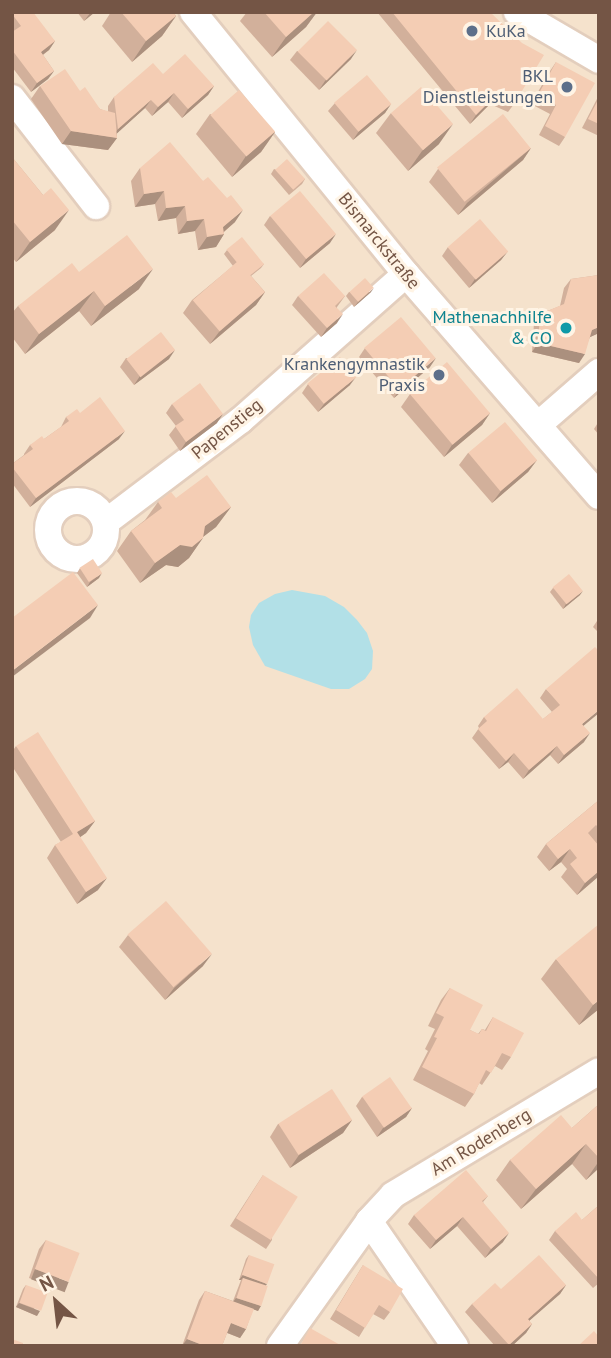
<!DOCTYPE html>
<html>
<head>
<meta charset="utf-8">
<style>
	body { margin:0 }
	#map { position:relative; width:611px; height:1358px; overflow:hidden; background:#fdf1de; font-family:"PT Sans",sans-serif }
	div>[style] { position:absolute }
	.residential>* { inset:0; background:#f5e2cc; transform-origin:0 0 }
	.water>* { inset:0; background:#b2e0e7 }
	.roads { filter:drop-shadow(2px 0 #e3cebd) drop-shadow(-2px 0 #e3cebd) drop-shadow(0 2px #e3cebd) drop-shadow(0 -2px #e3cebd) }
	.minor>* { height:26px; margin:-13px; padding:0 13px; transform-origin:13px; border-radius:13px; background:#fff }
	.minor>.ring { margin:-13px; padding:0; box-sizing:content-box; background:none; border:26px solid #fff; border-radius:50% }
	.wall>* { inset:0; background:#d2b09b }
	.shaded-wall>* { inset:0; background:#ab907e; transform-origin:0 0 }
	.building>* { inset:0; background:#f4cdb4; transform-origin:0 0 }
	.dots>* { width:19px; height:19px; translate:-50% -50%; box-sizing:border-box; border:4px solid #fff4e5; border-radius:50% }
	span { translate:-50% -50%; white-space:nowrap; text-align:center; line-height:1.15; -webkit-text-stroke:6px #fff4e5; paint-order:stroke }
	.service-label { font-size:18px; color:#4e5e75 }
	.left { translate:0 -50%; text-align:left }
	.right { translate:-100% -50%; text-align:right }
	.street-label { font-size:18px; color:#745545 }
	.culture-label { font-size:18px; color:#0d838f }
	.frame { position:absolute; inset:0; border:14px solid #745545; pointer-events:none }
	.north { position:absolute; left:21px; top:1267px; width:70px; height:70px; -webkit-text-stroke:5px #fff4e5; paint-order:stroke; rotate:333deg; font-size:19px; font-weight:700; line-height:28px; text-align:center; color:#745545 }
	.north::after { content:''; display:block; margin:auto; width:24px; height:32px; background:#745545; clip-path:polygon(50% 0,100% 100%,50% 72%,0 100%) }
</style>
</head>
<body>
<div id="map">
	<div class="residential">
		<i style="left:12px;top:12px;width:587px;height:1334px"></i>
	</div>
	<div class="water">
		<i style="clip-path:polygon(292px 590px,325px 596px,344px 607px,357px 620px,367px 633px,373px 651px,372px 669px,365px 679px,349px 689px,331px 689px,265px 666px,253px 645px,249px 627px,251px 615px,259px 603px,275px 594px)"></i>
	</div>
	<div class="roads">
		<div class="minor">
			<i style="left:193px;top:12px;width:338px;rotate:50.9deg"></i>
			<i style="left:406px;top:274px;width:294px;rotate:49deg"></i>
			<i style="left:517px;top:12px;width:95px;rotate:30.3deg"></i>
			<i style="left:12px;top:98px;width:137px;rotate:52.1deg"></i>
			<i style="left:538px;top:425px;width:81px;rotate:-41deg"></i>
			<i class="ring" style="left:48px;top:501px;width:32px;height:32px"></i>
			<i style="left:106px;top:522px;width:169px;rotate:-37.1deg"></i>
			<i style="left:241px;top:420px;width:220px;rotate:-41.5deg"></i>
			<i style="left:369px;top:1221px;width:152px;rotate:55.5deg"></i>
			<i style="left:280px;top:1346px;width:153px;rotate:-54.5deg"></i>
			<i style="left:369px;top:1221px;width:35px;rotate:-47deg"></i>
			<i style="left:393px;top:1195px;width:240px;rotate:-31deg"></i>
		</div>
	</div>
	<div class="wall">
		<i style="clip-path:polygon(12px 12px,55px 41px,49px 50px,43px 55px,54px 71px,48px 79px,31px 92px,12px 67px)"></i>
		<i style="clip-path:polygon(77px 12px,95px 12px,84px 21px)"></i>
		<i style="clip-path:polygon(111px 12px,173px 12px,176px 16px,162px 36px,132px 62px,102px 26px)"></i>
		<i style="clip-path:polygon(247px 12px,317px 12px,306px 27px,272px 57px,240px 21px)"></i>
		<i style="clip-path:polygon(377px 12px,490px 12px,514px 104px,508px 112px,490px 104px,470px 124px)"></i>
		<i style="clip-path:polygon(297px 51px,351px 59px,319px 90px,290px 60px)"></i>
		<i style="clip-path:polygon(556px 62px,565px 137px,559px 146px,539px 135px,550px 114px,531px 104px,550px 71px)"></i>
		<i style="clip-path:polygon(163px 74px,214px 86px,208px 95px,182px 118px,168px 102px,152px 116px,145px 108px,117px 133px,117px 138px,108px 150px,62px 144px,31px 99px,40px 86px,80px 91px,100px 109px,108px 112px,108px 106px,114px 97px)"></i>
		<i style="clip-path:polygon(599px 95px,599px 136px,582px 128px)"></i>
		<i style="clip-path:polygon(335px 103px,391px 104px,385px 113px,353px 140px,328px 111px)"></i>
		<i style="clip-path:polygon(391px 113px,439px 144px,408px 171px,376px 133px)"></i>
		<i style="clip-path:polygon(210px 114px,275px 132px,261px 152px,232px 177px,196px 134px)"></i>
		<i style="clip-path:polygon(531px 148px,523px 160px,458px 215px,429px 182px,438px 169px)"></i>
		<i style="clip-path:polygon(12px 157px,43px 195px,55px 230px,16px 262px,12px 257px)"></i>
		<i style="clip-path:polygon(140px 168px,203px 181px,235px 222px,224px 232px,224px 234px,216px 247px,198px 250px,195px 231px,178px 234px,176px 218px,158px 221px,155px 204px,135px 207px,131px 181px)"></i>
		<i style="clip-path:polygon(274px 169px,305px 179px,302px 184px,289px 195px,271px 174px)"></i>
		<i style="clip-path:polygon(270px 216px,330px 243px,300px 268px,264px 225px)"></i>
		<i style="clip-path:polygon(448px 247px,508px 251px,501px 260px,469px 288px,442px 256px)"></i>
		<i style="clip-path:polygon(227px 250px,264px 264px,261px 268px,251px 276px,265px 292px,256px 305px,210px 344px,183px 313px,192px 300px,233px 266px,224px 254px)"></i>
		<i style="clip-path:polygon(79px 272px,139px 289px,91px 326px,79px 311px,25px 354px,12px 337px,12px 313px,18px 306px)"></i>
		<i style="clip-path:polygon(599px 275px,599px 333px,590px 337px,579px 363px,532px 352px,534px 323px,540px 314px,560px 306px,564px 288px,571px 279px)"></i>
		<i style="clip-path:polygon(349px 292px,371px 292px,354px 307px,346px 296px)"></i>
		<i style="clip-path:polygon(298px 296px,345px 296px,337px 307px,337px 323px,321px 337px,292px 305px)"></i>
		<i style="clip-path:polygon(365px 348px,430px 367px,394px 398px,359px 357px)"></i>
		<i style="clip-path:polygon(126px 358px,169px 359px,134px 385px,120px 367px)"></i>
		<i style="clip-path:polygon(308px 384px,350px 385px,318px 412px,302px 393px)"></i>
		<i style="clip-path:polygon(410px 394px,490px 413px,482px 425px,444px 457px,401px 407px)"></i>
		<i style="clip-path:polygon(172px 404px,217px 423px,180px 451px,169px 435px,176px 426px,166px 413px)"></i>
		<i style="clip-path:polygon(80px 413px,119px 439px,30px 507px,12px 483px,12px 464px,24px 455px,24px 454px,30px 445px,44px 439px,61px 427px,66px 417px)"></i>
		<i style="clip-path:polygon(599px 421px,599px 435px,594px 429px)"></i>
		<i style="clip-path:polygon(468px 453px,537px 460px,528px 472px,492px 503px,459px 465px)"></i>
		<i style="clip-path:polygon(176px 498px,231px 507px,216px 527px,203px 537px,189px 558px,178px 567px,166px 565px,140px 583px,117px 551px,131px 531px,145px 520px,158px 502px)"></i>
		<i style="clip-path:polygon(80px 568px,99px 578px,87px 587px,77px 573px)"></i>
		<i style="clip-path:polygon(553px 588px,580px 595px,563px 609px,550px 592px)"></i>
		<i style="clip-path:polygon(599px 618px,599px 633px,593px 627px)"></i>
		<i style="clip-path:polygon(546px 689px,584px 726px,584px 742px,558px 764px,550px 755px,523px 779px,508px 762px,499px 769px,472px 738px,479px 728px,478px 726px,484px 717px,543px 719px,552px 712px,540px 698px)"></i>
		<i style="clip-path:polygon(16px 746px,95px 821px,86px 833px,80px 837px,98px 890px,77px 904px,47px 858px,55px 845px,61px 842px,12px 766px,12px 752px)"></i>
		<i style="clip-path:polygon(599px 800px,599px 876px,577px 895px,561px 877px,567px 869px,561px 862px,549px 871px,537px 857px,546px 844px)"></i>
		<i style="clip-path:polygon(128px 935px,203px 966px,165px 1000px,119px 947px)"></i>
		<i style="clip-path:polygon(556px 959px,599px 1009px,579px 1025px,541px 979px)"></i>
		<i style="clip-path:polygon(450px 988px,470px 1030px,478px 1034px,482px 1029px,485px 1030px,493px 1017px,511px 1057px,502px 1070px,495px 1066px,482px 1085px,479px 1083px,474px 1094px,465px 1107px,413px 1080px,428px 1051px,425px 1049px,435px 1029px,428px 1026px,441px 1000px)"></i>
		<i style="clip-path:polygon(362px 1097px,412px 1108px,406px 1117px,377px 1137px,356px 1106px)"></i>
		<i style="clip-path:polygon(599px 1104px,599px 1168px,586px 1180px,572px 1164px,521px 1209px,496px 1180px,510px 1160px,572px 1128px)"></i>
		<i style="clip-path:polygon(352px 1120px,343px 1133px,290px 1168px,270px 1137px,278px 1124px)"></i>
		<i style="clip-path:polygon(263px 1175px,272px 1240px,266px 1249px,230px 1226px)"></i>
		<i style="clip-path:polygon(488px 1196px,483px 1202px,503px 1242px,485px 1258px,457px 1226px,430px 1249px,408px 1224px,414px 1215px)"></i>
		<i style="clip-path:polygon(599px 1205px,599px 1283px,593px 1288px,549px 1240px,555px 1231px,582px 1220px)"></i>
		<i style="clip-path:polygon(46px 1240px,63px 1291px,29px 1278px,39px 1249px)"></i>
		<i style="clip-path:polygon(249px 1255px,266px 1286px,258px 1311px,253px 1309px,246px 1329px,240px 1338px,227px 1333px,222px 1346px,182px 1346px,199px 1300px,205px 1291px,233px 1301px,241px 1280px,239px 1280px,246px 1259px)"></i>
		<i style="clip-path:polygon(363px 1265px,390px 1312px,384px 1320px,373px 1314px,359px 1337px,330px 1319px)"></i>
		<i style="clip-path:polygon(26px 1285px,37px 1316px,16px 1307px,23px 1289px)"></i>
		<i style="clip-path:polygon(566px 1285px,560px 1294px,529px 1321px,532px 1324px,526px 1333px,512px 1346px,495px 1346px,465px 1312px,472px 1304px,501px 1289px)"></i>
	</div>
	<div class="shaded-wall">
		<i style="clip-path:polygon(91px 12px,95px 12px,84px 21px)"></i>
		<i style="clip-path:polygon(314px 12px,317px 12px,306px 27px,272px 57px,286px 37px)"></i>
		<i style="clip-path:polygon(176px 16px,162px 36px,132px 62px,146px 41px)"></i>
		<i style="clip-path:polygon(55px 41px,49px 50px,34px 61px,41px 52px)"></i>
		<i style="clip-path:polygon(357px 50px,351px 59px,319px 90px,325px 81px)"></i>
		<i style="clip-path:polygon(54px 71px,48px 79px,31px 92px,37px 83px)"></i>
		<i style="clip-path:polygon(214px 86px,208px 95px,182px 118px,188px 109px)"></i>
		<i style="clip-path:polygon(174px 93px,168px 102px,152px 116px,158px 107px)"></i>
		<i style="clip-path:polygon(496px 95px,490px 104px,470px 124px,476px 115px)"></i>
		<i style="clip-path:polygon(151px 100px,145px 108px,113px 137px,117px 138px,108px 150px,62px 144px,71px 131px,112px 137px,118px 129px)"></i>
		<i style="clip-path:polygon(391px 104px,385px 113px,353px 140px,359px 131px)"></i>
		<i style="clip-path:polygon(453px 124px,439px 144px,408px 171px,422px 151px)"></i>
		<i style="clip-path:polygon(275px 132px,261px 152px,232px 177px,246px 156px)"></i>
		<i style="clip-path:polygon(531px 148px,523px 160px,458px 215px,467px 203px)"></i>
		<i style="clip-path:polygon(164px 191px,155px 204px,135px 207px,144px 194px)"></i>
		<i style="clip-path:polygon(185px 206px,176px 218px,158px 221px,166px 208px)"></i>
		<i style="clip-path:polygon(69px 210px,55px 230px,16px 262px,30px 242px)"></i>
		<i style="clip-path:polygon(243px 210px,235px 222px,220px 235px,224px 234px,216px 247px,198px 250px,207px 237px,223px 227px)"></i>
		<i style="clip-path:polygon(204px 219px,195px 231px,178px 234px,187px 221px)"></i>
		<i style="clip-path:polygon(336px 234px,330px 243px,300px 268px,306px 259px)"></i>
		<i style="clip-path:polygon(508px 251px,501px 260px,469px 288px,475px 279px)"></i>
		<i style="clip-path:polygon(153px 269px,139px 289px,91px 326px,105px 306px)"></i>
		<i style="clip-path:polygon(374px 288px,371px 292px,354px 307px,358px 302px)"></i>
		<i style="clip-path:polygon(94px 291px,79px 311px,25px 354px,39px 334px)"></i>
		<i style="clip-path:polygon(265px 292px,256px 305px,210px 344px,219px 332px)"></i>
		<i style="clip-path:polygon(343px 314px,337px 323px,321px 337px,327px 328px)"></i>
		<i style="clip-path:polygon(599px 327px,599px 333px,586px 339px,592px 330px)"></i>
		<i style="clip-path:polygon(538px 343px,585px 354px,579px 363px,532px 352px)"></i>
		<i style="clip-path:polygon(175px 350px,169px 359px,134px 385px,140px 376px)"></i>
		<i style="clip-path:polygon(436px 358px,430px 367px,394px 398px,400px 389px)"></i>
		<i style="clip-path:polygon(356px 377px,350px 385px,318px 412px,324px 404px)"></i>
		<i style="clip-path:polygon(490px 413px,482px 425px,444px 457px,452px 445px)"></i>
		<i style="clip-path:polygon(223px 414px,217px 423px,180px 451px,186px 442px)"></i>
		<i style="clip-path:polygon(125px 431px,119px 439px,30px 507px,36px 498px)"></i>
		<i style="clip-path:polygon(537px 460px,528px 472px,492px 503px,501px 491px)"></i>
		<i style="clip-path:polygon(231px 507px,216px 527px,191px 546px,205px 526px)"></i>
		<i style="clip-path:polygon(203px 538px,189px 558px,178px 567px,166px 565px,140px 583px,155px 563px,180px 545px)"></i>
		<i style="clip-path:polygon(102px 573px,99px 578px,87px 587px,90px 582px)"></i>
		<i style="clip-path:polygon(583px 591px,580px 595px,563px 609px,566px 604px)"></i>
		<i style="clip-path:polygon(98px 605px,90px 618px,12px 677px,12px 671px)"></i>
		<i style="clip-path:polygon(599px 710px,599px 713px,576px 732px,582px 724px)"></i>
		<i style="clip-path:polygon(590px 733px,584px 742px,558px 764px,564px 755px)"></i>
		<i style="clip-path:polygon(557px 746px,550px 755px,523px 779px,529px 770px)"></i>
		<i style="clip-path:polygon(514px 753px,508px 762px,499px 769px,506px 761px)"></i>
		<i style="clip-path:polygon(95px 821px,86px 833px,69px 845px,77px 832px)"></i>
		<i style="clip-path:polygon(570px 849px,561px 862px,549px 871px,558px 859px)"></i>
		<i style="clip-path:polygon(599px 871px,599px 876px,577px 895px,585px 883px)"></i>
		<i style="clip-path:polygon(107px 878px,98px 890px,77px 904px,86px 892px)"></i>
		<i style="clip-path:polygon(212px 954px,203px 966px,165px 1000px,174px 988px)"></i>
		<i style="clip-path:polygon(599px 1000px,599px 1009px,579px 1025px,593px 1005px)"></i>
		<i style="clip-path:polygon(412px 1108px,406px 1117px,377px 1137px,383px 1128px)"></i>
		<i style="clip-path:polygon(352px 1120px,343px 1133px,290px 1168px,299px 1155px)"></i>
		<i style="clip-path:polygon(586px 1144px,572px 1164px,521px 1209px,536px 1189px)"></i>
		<i style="clip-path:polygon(599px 1161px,599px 1168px,586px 1180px)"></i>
		<i style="clip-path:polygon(463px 1217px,457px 1226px,430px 1249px,436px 1240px)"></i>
		<i style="clip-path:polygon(509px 1233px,503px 1242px,485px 1258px,491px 1249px)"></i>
		<i style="left:35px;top:1269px;width:36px;height:11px;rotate:21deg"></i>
		<i style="clip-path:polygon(243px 1275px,267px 1284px,264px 1288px,243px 1278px,241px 1280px,239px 1280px)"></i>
		<i style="clip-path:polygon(566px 1285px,560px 1294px,521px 1328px,528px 1319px)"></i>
		<i style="clip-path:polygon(236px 1298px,261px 1306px,258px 1311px,233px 1302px)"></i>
		<i style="clip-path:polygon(19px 1303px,40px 1311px,37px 1316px,16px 1307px)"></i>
		<i style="clip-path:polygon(231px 1323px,246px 1329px,240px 1338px,225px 1332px)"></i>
		<i style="clip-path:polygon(532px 1324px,526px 1333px,512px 1346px,508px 1346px)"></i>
		<i style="clip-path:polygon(187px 1339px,205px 1346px,182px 1346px)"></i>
	</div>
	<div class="building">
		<i style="clip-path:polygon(12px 12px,33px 12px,55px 41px,41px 52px,54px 71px,37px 83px,12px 50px,12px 32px,21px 26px,12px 14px)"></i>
		<i style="clip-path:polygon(121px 12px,173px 12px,176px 16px,146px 41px)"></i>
		<i style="clip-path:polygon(264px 12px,314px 12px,286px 37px)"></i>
		<i style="clip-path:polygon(392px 12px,490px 12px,522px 43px,544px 55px,514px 104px,496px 95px,476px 115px)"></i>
		<i style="left:328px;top:21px;width:41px;height:43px;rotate:45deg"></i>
		<i style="clip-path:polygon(185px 54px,214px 86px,188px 109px,174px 93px,158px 107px,151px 100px,118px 129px,114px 97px,153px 63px,163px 74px)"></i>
		<i style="clip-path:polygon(556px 62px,595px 83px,565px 137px,545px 126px,556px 105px,538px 95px)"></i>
		<i style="clip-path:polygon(65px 69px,80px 91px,85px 87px,100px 109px,115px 113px,117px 138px,71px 131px,40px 86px)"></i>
		<i style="left:367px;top:75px;width:38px;height:43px;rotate:50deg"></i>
		<i style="left:421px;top:87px;width:49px;height:40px;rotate:49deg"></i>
		<i style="left:239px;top:90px;width:55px;height:38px;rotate:49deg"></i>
		<i style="clip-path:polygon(599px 98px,599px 124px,588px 119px)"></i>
		<i style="left:503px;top:114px;width:44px;height:85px;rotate:51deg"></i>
		<i style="clip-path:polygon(170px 142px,203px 181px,208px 177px,227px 198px,231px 195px,243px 210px,223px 227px,224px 234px,207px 237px,204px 219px,187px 221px,185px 206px,166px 208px,164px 191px,144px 194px,140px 168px)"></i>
		<i style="clip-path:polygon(12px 157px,43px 195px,51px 188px,69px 210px,30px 242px,12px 220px)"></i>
		<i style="left:287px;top:159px;width:27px;height:16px;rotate:48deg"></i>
		<i style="left:300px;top:191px;width:56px;height:39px;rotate:50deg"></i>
		<i style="left:480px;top:219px;width:43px;height:43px;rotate:49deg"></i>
		<i style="clip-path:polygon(127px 235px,153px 269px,105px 306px,94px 291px,39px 334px,18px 306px,72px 263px,79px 272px)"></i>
		<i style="left:242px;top:237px;width:35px;height:20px;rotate:51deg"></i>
		<i style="left:238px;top:261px;width:41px;height:60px;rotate:49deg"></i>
		<i style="clip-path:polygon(324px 273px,345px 296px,335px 306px,343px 314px,327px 328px,298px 296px)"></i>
		<i style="clip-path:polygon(599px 275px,599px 327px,592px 330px,585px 354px,538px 343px,540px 314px,564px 304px,571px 279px)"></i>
		<i style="left:365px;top:278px;width:13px;height:21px;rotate:48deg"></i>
		<i style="left:401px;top:317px;width:54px;height:48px;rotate:50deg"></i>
		<i style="left:161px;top:332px;width:23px;height:44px;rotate:52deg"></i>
		<i style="left:340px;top:357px;width:26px;height:42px;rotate:51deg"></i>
		<i style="left:447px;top:362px;width:67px;height:49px;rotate:50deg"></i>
		<i style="clip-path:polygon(200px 383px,223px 414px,186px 442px,175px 426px,184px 420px,172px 404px)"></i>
		<i style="clip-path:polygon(100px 397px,125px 431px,36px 498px,12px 467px,12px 464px,33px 449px,30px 445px,42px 436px,44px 439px,69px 421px,66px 417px,77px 409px,80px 413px)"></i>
		<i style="left:505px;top:422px;width:50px;height:48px;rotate:50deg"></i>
		<i style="clip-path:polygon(207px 475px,231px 507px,205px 526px,203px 538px,192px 547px,180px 545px,155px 563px,131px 531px,162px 508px,158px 502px,171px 492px,176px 498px)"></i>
		<i style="left:93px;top:559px;width:17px;height:16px;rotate:57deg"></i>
		<i style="clip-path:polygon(73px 572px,98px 605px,12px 671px,12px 618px)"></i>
		<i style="left:569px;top:574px;width:22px;height:21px;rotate:51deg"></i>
		<i style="clip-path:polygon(595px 647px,599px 651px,599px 710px,582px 724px,590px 733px,564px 755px,557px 746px,529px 770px,514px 753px,506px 761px,478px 729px,487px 721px,484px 717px,517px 688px,543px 719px,560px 705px,546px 689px)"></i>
		<i style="clip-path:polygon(38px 732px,95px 821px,77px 832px,107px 878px,86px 892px,55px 845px,73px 834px,16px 746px)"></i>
		<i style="clip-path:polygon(599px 800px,599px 828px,596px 825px,588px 833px,599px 846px,599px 871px,585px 883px,570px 864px,577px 858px,570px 849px,558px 859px,546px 844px)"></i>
		<i style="left:166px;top:901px;width:70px;height:51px;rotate:49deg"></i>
		<i style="clip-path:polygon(599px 924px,599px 1000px,593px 1005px,556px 959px)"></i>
		<i style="clip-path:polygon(450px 988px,483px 1005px,470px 1030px,479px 1034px,482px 1029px,486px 1031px,493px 1017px,524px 1033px,511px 1057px,502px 1053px,491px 1073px,486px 1070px,474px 1094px,422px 1067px,437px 1038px,434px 1037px,444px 1017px,436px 1013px)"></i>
		<i style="left:390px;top:1077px;width:38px;height:34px;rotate:55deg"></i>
		<i style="left:332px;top:1089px;width:37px;height:64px;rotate:57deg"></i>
		<i style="clip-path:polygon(599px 1104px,599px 1158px,586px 1144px,536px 1189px,510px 1160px,561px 1115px,572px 1128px)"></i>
		<i style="clip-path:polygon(466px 1170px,488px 1196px,482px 1201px,509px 1233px,491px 1249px,463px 1217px,436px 1240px,414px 1215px)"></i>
		<i style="left:263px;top:1175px;width:41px;height:51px;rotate:32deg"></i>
		<i style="clip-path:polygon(599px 1205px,599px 1279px,555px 1231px,576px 1212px,582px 1220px)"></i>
		<i style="left:46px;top:1240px;width:36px;height:31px;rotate:21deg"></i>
		<i style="left:249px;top:1255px;width:27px;height:21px;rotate:20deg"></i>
		<i style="clip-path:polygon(539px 1255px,566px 1285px,528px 1319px,532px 1324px,509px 1345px,472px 1304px,495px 1283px,501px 1289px)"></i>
		<i style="clip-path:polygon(363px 1265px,403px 1289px,390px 1312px,379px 1305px,365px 1328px,336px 1310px)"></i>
		<i style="left:243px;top:1278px;width:26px;height:21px;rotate:18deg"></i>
		<i style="left:26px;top:1285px;width:23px;height:19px;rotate:20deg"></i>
		<i style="clip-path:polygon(205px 1291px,254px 1309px,246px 1329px,231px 1323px,222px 1346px,205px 1346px,187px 1339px)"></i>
		<i style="clip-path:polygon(310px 1328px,342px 1346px,300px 1346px)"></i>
		<i style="clip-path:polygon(594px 1331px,599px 1337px,599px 1346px,578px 1346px)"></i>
		<i style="clip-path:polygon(12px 1339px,23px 1343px,23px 1346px,12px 1346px)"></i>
	</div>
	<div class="dots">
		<i style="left:472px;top:31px;background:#5c6f8a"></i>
		<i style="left:567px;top:87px;background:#5c6f8a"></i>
		<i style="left:566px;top:328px;background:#0f9aa8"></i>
		<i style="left:439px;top:375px;background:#5c6f8a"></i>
	</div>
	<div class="service-label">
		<span class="left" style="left:486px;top:31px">KuKa</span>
		<span class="right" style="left:553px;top:87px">BKL<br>Dienstleistungen</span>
		<span class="right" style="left:425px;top:375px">Krankengymnastik<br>Praxis</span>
	</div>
	<div class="street-label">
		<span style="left:379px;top:241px;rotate:51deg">Bismarckstraße</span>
		<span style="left:227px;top:429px;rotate:-39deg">Papenstieg</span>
		<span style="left:481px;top:1142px;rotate:-31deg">Am Rodenberg</span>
	</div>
	<div class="culture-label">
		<span class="right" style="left:552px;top:328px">Mathenachhilfe<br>&amp; CO</span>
	</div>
	<div class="frame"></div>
	<div class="north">N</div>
</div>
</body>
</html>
